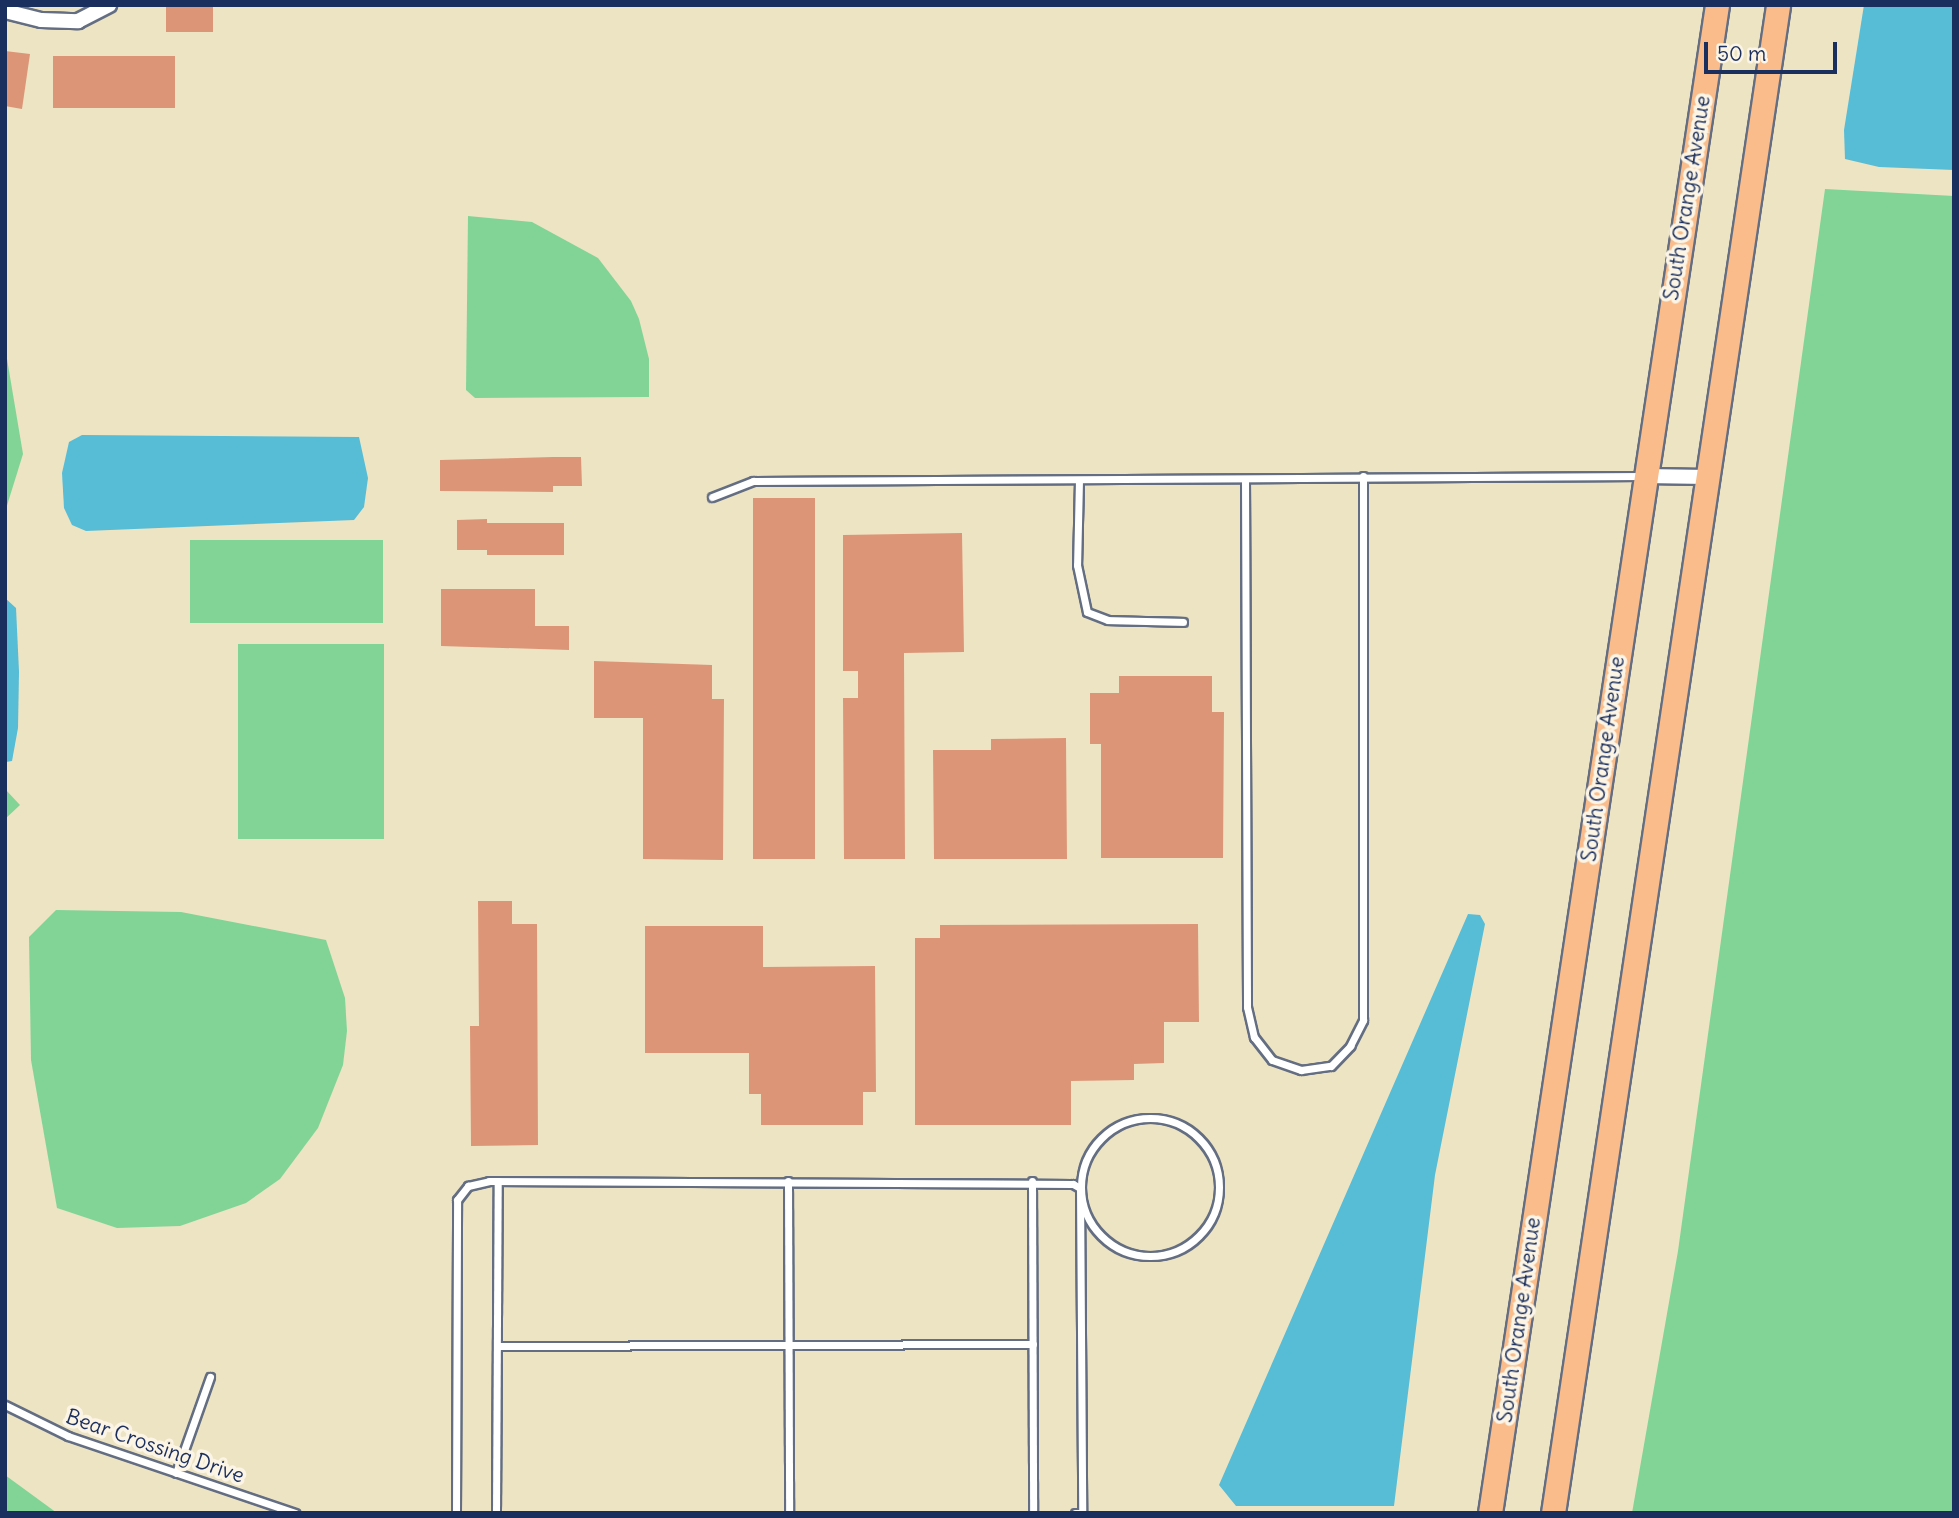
<!DOCTYPE html>
<html>
<head>
<meta charset="utf-8">
<style>
	body { margin:0 }
	#map { position:relative; width:1959px; height:1518px; overflow:hidden; background:#ede4c4; font-family:Delius,sans-serif }
	div>[style] { position:absolute }
	.green>* { inset:0; background:#81d496; transform-origin:0 0 }
	.water>* { inset:0; background:#57bcd5 }
	.building>* { inset:0; background:#dd9577; transform-origin:0 0 }
	.roads { filter:drop-shadow(2px 0 #646e82) drop-shadow(-2px 0 #646e82) drop-shadow(0 2px #646e82) drop-shadow(0 -2px #646e82) }
	.lane>* { height:7px; margin:-3.5px; padding:0 3.5px; transform-origin:3.5px; border-radius:3.5px; background:#fff }
	.lane>.ring { margin:-3.5px; padding:0; box-sizing:content-box; background:none; border:7px solid #fff; border-radius:50% }
	.street>* { height:14px; margin:-7px; padding:0 7px; transform-origin:7px; border-radius:7px; background:#fff }
	.primary>* { height:23px; margin:-11.5px; padding:0 11.5px; transform-origin:11.5px; border-radius:11.5px; background:#f9bc8a }
	span { translate:-50% -50%; white-space:nowrap; text-align:center; line-height:1.15; -webkit-text-stroke:7px #fcf5e5; paint-order:stroke }
	.street-label { font-size:21px; color:#1b2f5e }
	.frame { position:absolute; inset:0; border:7px solid #1b2f5e; pointer-events:none }
	.scale { position:absolute; left:1704px; top:42px; width:133px; height:32px; box-sizing:border-box; border:4px solid #1b2f5e; border-top:0; padding-left:9px; font-size:21px; line-height:24px; white-space:nowrap; color:#1b2f5e; -webkit-text-stroke:5px #fcf5e5; paint-order:stroke }
</style>
</head>
<body>
<div id="map">
	<div class="green">
		<i style="clip-path:polygon(1825px 189px,1954px 196px,1954px 1513px,1632px 1513px,1678px 1251px)"></i>
		<i style="clip-path:polygon(468px 216px,532px 222px,598px 258px,631px 301px,639px 319px,649px 359px,649px 397px,475px 398px,466px 390px)"></i>
		<i style="clip-path:polygon(5px 347px,23px 454px,5px 512px)"></i>
		<i style="left:190px;top:540px;width:193px;height:83px"></i>
		<i style="left:238px;top:644px;width:146px;height:195px"></i>
		<i style="left:5px;top:789px;width:22px;height:634px;rotate:47deg"></i>
		<i style="clip-path:polygon(56px 910px,181px 912px,326px 940px,345px 998px,347px 1031px,343px 1065px,318px 1128px,280px 1179px,246px 1203px,180px 1226px,117px 1228px,57px 1208px,31px 1060px,29px 937px)"></i>
		<i style="clip-path:polygon(5px 1475px,57px 1513px,5px 1513px)"></i>
	</div>
	<div class="water">
		<i style="clip-path:polygon(1864px 5px,1954px 5px,1954px 170px,1879px 167px,1845px 159px,1844px 130px)"></i>
		<i style="clip-path:polygon(82px 435px,359px 437px,368px 478px,364px 507px,354px 520px,86px 531px,72px 525px,64px 508px,62px 473px,69px 442px)"></i>
		<i style="clip-path:polygon(5px 598px,16px 608px,19px 672px,18px 728px,12px 761px,6px 762px)"></i>
		<i style="clip-path:polygon(1468px 914px,1480px 915px,1485px 924px,1435px 1175px,1394px 1506px,1236px 1506px,1219px 1485px)"></i>
	</div>
	<div class="building">
		<i style="left:166px;top:5px;width:47px;height:27px"></i>
		<i style="clip-path:polygon(5px 51px,30px 54px,22px 109px,5px 106px)"></i>
		<i style="left:53px;top:56px;width:122px;height:52px"></i>
		<i style="clip-path:polygon(553px 457px,581px 457px,582px 486px,553px 486px,553px 492px,440px 491px,440px 460px)"></i>
		<i style="left:753px;top:498px;width:62px;height:361px"></i>
		<i style="clip-path:polygon(487px 519px,487px 523px,564px 523px,564px 555px,487px 555px,487px 550px,457px 550px,457px 520px)"></i>
		<i style="clip-path:polygon(962px 533px,964px 652px,904px 653px,905px 859px,844px 859px,843px 698px,858px 698px,858px 671px,843px 671px,843px 535px)"></i>
		<i style="clip-path:polygon(441px 589px,535px 589px,535px 626px,569px 626px,569px 650px,441px 646px)"></i>
		<i style="clip-path:polygon(594px 661px,712px 665px,712px 699px,724px 699px,723px 860px,643px 859px,643px 718px,594px 718px)"></i>
		<i style="clip-path:polygon(1119px 676px,1212px 676px,1212px 712px,1224px 712px,1223px 858px,1101px 858px,1101px 744px,1090px 744px,1090px 693px,1119px 693px)"></i>
		<i style="clip-path:polygon(1066px 738px,1067px 859px,934px 859px,933px 750px,991px 750px,991px 739px)"></i>
		<i style="clip-path:polygon(478px 901px,512px 901px,512px 924px,537px 924px,538px 1145px,471px 1146px,470px 1026px,479px 1026px)"></i>
		<i style="clip-path:polygon(1198px 924px,1199px 1022px,1164px 1022px,1164px 1063px,1134px 1064px,1134px 1080px,1071px 1081px,1071px 1125px,915px 1125px,915px 938px,940px 938px,940px 925px)"></i>
		<i style="clip-path:polygon(645px 926px,763px 926px,763px 967px,875px 966px,876px 1092px,863px 1092px,863px 1125px,761px 1125px,761px 1094px,749px 1094px,749px 1053px,645px 1053px)"></i>
	</div>
	<div class="roads">
		<div class="lane">
			<i style="left:1245px;top:479px;width:528px;rotate:89.78deg"></i>
			<i style="left:1247px;top:1007px;width:31px;rotate:77deg"></i>
			<i style="left:1254px;top:1037px;width:29px;rotate:52deg"></i>
			<i style="left:1272px;top:1060px;width:31px;rotate:19deg"></i>
			<i style="left:1301px;top:1070px;width:30px;rotate:-8deg"></i>
			<i style="left:1331px;top:1066px;width:28px;rotate:-46deg"></i>
			<i style="left:1350px;top:1046px;width:29px;rotate:-63deg"></i>
			<i style="left:1363px;top:1020px;width:544px;rotate:-90deg"></i>
			<i style="left:1079px;top:480px;width:85px;rotate:91.3deg"></i>
			<i style="left:1077px;top:565px;width:48px;rotate:78deg"></i>
			<i style="left:1087px;top:612px;width:22px;rotate:21deg"></i>
			<i style="left:1108px;top:620px;width:75px;rotate:1.5deg"></i>
			<i style="left:712px;top:497px;width:44px;rotate:-21.3deg"></i>
			<i style="left:753px;top:481px;width:891px;rotate:-0.32deg"></i>
			<i class="ring" style="left:1081px;top:1118px;width:131px;height:131px"></i>
			<i style="left:788px;top:1181px;width:332px;rotate:89.8deg"></i>
			<i style="left:1032px;top:1181px;width:332px;rotate:89.8deg"></i>
			<i style="left:497px;top:1346px;width:536px;rotate:-0.21deg"></i>
			<i style="left:5px;top:1405px;width:70px;rotate:26.2deg"></i>
			<i style="left:68px;top:1436px;width:240px;rotate:18.7deg"></i>
			<i style="left:176px;top:1473px;width:102px;rotate:-70.5deg"></i>
			<i style="left:456px;top:1513px;width:313px;rotate:-89.8deg"></i>
			<i style="left:457px;top:1200px;width:18px;rotate:-52deg"></i>
			<i style="left:468px;top:1186px;width:22px;rotate:-13deg"></i>
			<i style="left:489px;top:1181px;width:584px;rotate:0.29deg"></i>
			<i style="left:1073px;top:1184px;width:8px;rotate:30deg"></i>
			<i style="left:1080px;top:1188px;width:325px;rotate:89.6deg"></i>
			<i style="left:1082px;top:1513px;width:7px;rotate:180deg"></i>
			<i style="left:496px;top:1513px;width:332px;rotate:-89.7deg"></i>
		</div>
		<div class="street">
			<i style="left:5px;top:11px;width:37px;rotate:14deg"></i>
			<i style="left:41px;top:20px;width:37px;rotate:2deg"></i>
			<i style="left:78px;top:21px;width:35px;rotate:-27deg"></i>
			<i style="left:1645px;top:476px;width:62px;rotate:0.9deg"></i>
		</div>
		<div class="primary">
			<i style="left:1490px;top:1513px;width:1525px;rotate:-81.44deg"></i>
			<i style="left:1553px;top:1513px;width:1525px;rotate:-81.51deg"></i>
		</div>
	</div>
	<div class="street-label">
		<span style="left:1687px;top:198px;rotate:-81deg">South Orange Avenue</span>
		<span style="left:1603px;top:759px;rotate:-82deg">South Orange Avenue</span>
		<span style="left:1519px;top:1320px;rotate:-82deg">South Orange Avenue</span>
		<span style="left:155px;top:1446px;rotate:19deg">Bear Crossing Drive</span>
	</div>
	<div class="frame"></div>
	<div class="scale">50 m</div>
</div>
</body>
</html>
